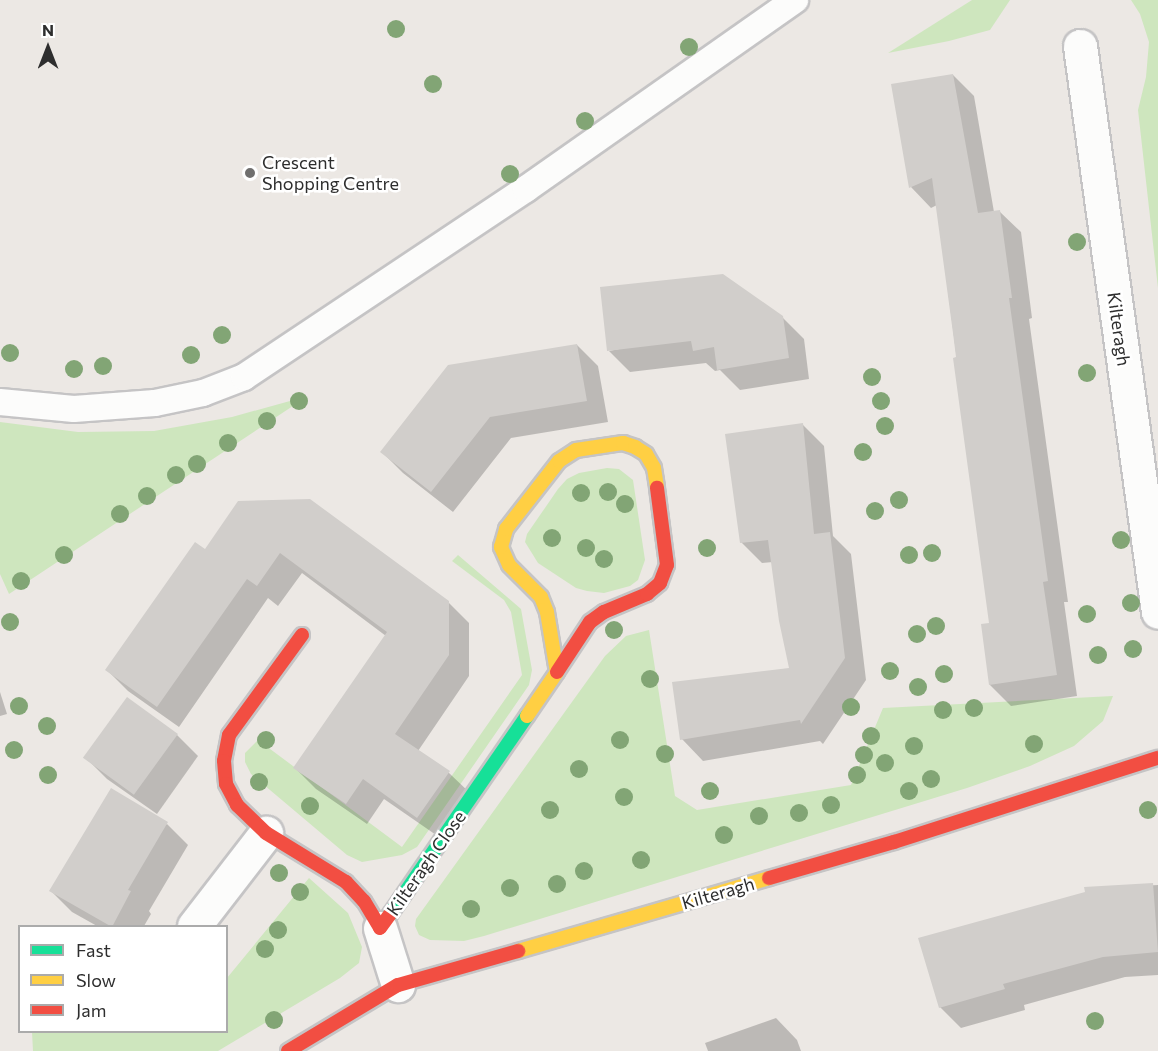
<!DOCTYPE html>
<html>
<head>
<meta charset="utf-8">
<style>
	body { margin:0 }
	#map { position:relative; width:1158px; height:1051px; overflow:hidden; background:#ece8e4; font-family:Commissioner,sans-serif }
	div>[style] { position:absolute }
	.green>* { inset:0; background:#cee6be }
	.shadow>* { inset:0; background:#0003 }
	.building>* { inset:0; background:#d1cecb; transform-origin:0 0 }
	.roads { filter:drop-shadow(2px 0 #c5c4c5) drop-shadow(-2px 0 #c5c4c5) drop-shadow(0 2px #c5c4c5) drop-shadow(0 -2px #c5c4c5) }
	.lane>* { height:26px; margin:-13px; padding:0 13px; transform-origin:13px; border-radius:13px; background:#fcfcfb }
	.street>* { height:33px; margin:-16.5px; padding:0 16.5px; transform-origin:16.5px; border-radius:16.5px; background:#fcfcfb }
	.fast>* { height:14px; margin:-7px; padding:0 7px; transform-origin:7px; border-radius:7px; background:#16e098 }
	.slow>* { height:14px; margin:-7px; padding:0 7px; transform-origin:7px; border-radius:7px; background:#ffcf43 }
	.jam>* { height:14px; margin:-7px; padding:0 7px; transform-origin:7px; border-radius:7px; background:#f24e42 }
	.trees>* { width:18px; height:18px; margin:-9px; border-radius:50%; background:#82a575 }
	.dots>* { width:16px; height:16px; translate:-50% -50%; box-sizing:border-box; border:3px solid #fff; border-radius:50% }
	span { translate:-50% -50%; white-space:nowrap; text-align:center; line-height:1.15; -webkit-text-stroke:5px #fff; paint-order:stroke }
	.poi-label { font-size:18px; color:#2e2e2e }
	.left { translate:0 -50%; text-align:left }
	.street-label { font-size:18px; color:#2e2e2e }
	.legend { position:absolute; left:18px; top:925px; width:210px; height:108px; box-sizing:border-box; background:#fff; border:2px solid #ababab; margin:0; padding:8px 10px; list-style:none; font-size:18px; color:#2e2e2e }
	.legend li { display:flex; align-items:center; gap:12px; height:30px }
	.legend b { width:30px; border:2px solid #ababab }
	.north { position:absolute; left:18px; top:18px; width:60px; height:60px; -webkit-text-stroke:4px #fff; paint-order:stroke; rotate:0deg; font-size:16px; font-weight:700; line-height:24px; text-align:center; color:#2e2e2e }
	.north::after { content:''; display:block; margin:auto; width:21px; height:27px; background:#2e2e2e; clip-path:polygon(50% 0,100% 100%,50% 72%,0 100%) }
</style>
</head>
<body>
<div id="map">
	<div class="green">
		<i style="clip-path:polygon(972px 0,1010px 0,990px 30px,949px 41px,888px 53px)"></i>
		<i style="clip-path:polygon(1131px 0,1158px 0,1158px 288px,1138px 110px,1146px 77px,1149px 42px,1140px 14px)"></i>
		<i style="clip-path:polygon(308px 396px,9px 594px,0 574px,0 422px,78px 432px,154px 431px,232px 417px)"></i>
		<i style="clip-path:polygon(607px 468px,619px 469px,633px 480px,645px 560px,638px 580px,630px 586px,604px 593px,587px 591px,576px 588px,538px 563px,525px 542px,527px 534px,558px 489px,567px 479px,579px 473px)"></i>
		<i style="clip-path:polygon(458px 555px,521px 609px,532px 670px,529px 685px,417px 847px,402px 855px,362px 862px,347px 855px,251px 774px,245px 762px,245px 753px,258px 740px,402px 847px,522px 675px,511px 612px,504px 600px,452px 561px)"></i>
		<i style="clip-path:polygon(649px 630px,675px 796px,697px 810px,851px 785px,883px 708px,1113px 696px,1103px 721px,1074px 746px,1030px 766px,967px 788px,484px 936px,464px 941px,430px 940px,419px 935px,415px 926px,416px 919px,605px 656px,626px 636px)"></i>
		<i style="clip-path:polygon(309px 878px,348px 913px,362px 947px,359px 963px,340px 978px,218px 1051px,33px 1051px,32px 1032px,226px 1032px,227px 978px)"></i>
	</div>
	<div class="shadow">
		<i style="clip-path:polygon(953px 75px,974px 96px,994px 212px,999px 211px,1021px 232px,1032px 318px,1029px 319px,1068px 602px,1064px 602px,1077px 696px,1011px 706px,990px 685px,991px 624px,937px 205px,931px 208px,911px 187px)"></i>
		<i style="clip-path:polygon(782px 317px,804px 339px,809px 379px,740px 390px,720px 370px,715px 371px,706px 363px,630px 372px,609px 351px)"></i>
		<i style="clip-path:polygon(577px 345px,598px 366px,608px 422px,511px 438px,453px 512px,403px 473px,382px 452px)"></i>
		<i style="clip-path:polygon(803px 425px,824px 446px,833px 536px,851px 554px,866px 680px,823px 744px,820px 741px,703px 761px,682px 739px,791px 669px,773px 562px,762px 563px,741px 542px)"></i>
		<i style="clip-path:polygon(239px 503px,448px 602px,469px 623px,469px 676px,418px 751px,449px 773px,470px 793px,439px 837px,384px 799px,367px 824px,316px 789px,295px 768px,386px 636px,302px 573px,278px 606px,268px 598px,179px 727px,128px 691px,107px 670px,205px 551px)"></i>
		<i style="clip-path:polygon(0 692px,7px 714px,0 716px)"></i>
		<i style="clip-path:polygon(127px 699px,177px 735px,198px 756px,157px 814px,107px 779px,86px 758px)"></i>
		<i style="clip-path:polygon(167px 824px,188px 845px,149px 911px,151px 914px,144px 926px,97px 926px,72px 912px,51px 891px)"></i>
		<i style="clip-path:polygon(1158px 885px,1158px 975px,1125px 977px,1024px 1005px,1025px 1010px,961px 1028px,940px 1007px,1086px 893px,1086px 889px)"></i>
		<i style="clip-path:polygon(776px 1018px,797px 1040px,801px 1051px,708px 1051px,705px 1043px)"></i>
	</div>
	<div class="building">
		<i style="clip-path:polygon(953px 74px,978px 213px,1000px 210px,1012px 298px,1009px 298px,1048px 581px,1043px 582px,1057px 675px,989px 685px,981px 624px,989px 623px,953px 358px,956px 357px,953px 333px,932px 178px,909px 188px,891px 84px)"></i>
		<i style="clip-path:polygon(723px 274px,783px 316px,789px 358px,717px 370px,714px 347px,693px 351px,691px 341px,607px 351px,600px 287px)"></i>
		<i style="clip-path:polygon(577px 344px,587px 401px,490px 417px,431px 492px,380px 452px,448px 365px)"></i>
		<i style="clip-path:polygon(803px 423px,814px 534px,830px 532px,845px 658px,801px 724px,800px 720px,680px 740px,672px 682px,789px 668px,779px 621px,768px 540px,740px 543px,725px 434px)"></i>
		<i style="clip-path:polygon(310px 499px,449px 601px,449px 655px,395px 734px,450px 771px,417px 818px,363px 779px,346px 804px,293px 768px,387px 632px,280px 553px,257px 586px,247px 579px,157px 707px,105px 670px,195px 542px,205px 549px,238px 501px)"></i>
		<i style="left:127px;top:697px;width:63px;height:75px;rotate:36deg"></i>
		<i style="clip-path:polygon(111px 788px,168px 822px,128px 890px,131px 891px,112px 927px,49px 891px)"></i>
		<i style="clip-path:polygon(1153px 883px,1158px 952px,1103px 957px,1003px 984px,1005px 989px,939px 1008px,918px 938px,1085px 892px,1084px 887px)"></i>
	</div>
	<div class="roads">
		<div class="lane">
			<i style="left:0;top:402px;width:74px;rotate:5.4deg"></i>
			<i style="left:74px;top:409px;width:81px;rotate:-4.2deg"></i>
			<i style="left:155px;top:403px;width:49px;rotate:-11.8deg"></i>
			<i style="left:203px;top:393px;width:44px;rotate:-21.3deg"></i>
			<i style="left:244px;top:377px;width:339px;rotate:-33.7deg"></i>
			<i style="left:526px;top:189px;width:329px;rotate:-35.1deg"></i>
		</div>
		<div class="street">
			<i style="left:1080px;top:46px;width:571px;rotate:82.15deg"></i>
			<i style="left:194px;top:926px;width:118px;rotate:-52.3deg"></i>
			<i style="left:380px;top:928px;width:60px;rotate:72.5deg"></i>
		</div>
		<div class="fast">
			<i style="left:391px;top:913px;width:239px;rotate:-55.4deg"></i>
		</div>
		<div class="slow">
			<i style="left:527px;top:716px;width:53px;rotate:-55.7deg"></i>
			<i style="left:557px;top:672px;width:61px;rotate:-99.5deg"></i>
			<i style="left:547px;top:612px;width:16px;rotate:-112deg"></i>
			<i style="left:541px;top:597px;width:45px;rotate:-135deg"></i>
			<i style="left:509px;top:565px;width:20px;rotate:-114deg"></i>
			<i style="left:501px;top:547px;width:19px;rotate:-74deg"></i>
			<i style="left:506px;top:529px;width:86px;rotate:-52.1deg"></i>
			<i style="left:559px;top:461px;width:20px;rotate:-33deg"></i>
			<i style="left:576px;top:450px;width:48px;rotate:-8.5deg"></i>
			<i style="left:623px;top:443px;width:13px;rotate:18deg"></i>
			<i style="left:635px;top:447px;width:13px;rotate:32deg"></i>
			<i style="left:646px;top:454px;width:16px;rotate:60deg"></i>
			<i style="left:654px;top:468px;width:20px;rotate:81deg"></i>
			<i style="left:518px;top:951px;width:261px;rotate:-16.2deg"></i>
		</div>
		<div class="jam">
			<i style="left:302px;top:635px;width:124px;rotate:126.1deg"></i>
			<i style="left:229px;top:735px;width:26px;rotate:101deg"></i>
			<i style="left:224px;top:761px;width:23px;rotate:85deg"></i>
			<i style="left:226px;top:784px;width:24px;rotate:62deg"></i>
			<i style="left:237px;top:805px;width:40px;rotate:44deg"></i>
			<i style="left:266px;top:833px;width:94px;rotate:31.5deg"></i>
			<i style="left:346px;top:882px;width:26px;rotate:47deg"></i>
			<i style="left:364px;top:901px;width:31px;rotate:59deg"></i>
			<i style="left:380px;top:928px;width:19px;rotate:-54deg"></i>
			<i style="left:557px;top:672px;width:60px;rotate:-56.6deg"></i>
			<i style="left:590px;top:622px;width:17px;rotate:-36deg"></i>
			<i style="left:604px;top:612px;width:47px;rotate:-22.7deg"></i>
			<i style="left:647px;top:594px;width:17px;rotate:-40deg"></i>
			<i style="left:660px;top:583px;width:19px;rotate:-69deg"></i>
			<i style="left:667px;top:565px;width:78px;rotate:-97.4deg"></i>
			<i style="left:769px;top:878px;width:130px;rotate:-16.1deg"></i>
			<i style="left:894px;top:842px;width:277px;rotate:-17.7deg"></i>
			<i style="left:288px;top:1051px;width:128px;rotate:-31deg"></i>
			<i style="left:398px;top:985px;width:125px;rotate:-15.8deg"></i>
		</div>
	</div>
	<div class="trees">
		<i style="left:396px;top:29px"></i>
		<i style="left:689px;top:47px"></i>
		<i style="left:433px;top:84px"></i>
		<i style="left:585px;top:121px"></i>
		<i style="left:510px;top:174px"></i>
		<i style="left:1077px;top:242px"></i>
		<i style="left:222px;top:335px"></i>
		<i style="left:10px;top:353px"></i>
		<i style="left:191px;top:355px"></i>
		<i style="left:103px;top:366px"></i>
		<i style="left:74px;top:369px"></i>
		<i style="left:1087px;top:373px"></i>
		<i style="left:872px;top:377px"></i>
		<i style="left:299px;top:401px"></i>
		<i style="left:881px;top:401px"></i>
		<i style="left:267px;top:421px"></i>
		<i style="left:885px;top:426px"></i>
		<i style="left:228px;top:443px"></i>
		<i style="left:863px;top:452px"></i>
		<i style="left:197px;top:464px"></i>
		<i style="left:176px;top:475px"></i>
		<i style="left:608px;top:492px"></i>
		<i style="left:581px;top:493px"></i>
		<i style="left:147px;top:496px"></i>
		<i style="left:899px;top:500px"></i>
		<i style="left:625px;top:504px"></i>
		<i style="left:875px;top:511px"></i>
		<i style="left:120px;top:514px"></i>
		<i style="left:552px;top:538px"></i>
		<i style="left:1121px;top:540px"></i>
		<i style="left:586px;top:548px"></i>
		<i style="left:707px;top:548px"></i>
		<i style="left:932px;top:553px"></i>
		<i style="left:64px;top:555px"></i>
		<i style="left:909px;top:555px"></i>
		<i style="left:604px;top:559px"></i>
		<i style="left:21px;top:581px"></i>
		<i style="left:1131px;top:603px"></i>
		<i style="left:1087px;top:614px"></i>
		<i style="left:10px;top:622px"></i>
		<i style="left:936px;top:626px"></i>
		<i style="left:614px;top:630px"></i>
		<i style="left:917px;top:634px"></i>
		<i style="left:1133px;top:649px"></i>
		<i style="left:1098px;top:655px"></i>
		<i style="left:890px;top:671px"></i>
		<i style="left:944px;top:674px"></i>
		<i style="left:650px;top:679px"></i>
		<i style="left:918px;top:687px"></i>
		<i style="left:19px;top:706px"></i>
		<i style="left:851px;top:707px"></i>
		<i style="left:974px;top:708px"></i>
		<i style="left:943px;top:710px"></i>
		<i style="left:47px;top:726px"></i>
		<i style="left:871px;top:736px"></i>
		<i style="left:266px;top:740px"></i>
		<i style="left:620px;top:740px"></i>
		<i style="left:1034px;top:744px"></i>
		<i style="left:914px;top:746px"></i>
		<i style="left:14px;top:750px"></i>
		<i style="left:665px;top:754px"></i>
		<i style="left:864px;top:755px"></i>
		<i style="left:885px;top:763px"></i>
		<i style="left:579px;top:769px"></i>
		<i style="left:48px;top:775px"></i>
		<i style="left:857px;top:775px"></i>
		<i style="left:931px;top:779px"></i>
		<i style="left:259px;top:782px"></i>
		<i style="left:710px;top:791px"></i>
		<i style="left:909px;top:791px"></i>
		<i style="left:624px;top:797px"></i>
		<i style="left:831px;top:805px"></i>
		<i style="left:310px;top:806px"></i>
		<i style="left:550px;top:810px"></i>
		<i style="left:1148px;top:810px"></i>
		<i style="left:799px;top:813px"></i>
		<i style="left:759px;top:816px"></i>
		<i style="left:724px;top:835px"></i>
		<i style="left:641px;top:860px"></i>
		<i style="left:584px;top:871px"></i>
		<i style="left:279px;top:873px"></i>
		<i style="left:557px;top:884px"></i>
		<i style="left:510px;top:888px"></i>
		<i style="left:300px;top:892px"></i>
		<i style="left:471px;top:909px"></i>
		<i style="left:278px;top:930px"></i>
		<i style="left:265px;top:949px"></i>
		<i style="left:274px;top:1020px"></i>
		<i style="left:1095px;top:1021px"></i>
	</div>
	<div class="dots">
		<i style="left:250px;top:173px;background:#706f6e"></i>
	</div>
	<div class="poi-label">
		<span class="left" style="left:262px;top:173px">Crescent<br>Shopping Centre</span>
	</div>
	<div class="street-label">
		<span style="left:1119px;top:329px;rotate:82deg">Kilteragh</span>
		<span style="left:426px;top:863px;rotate:-55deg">Kilteragh Close</span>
		<span style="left:718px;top:893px;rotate:-16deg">Kilteragh</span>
	</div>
	<ul class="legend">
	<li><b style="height:8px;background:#16e098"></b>Fast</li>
	<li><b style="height:8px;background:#ffcf43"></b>Slow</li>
	<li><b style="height:8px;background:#f24e42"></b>Jam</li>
	</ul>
	<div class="north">N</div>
</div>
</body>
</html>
